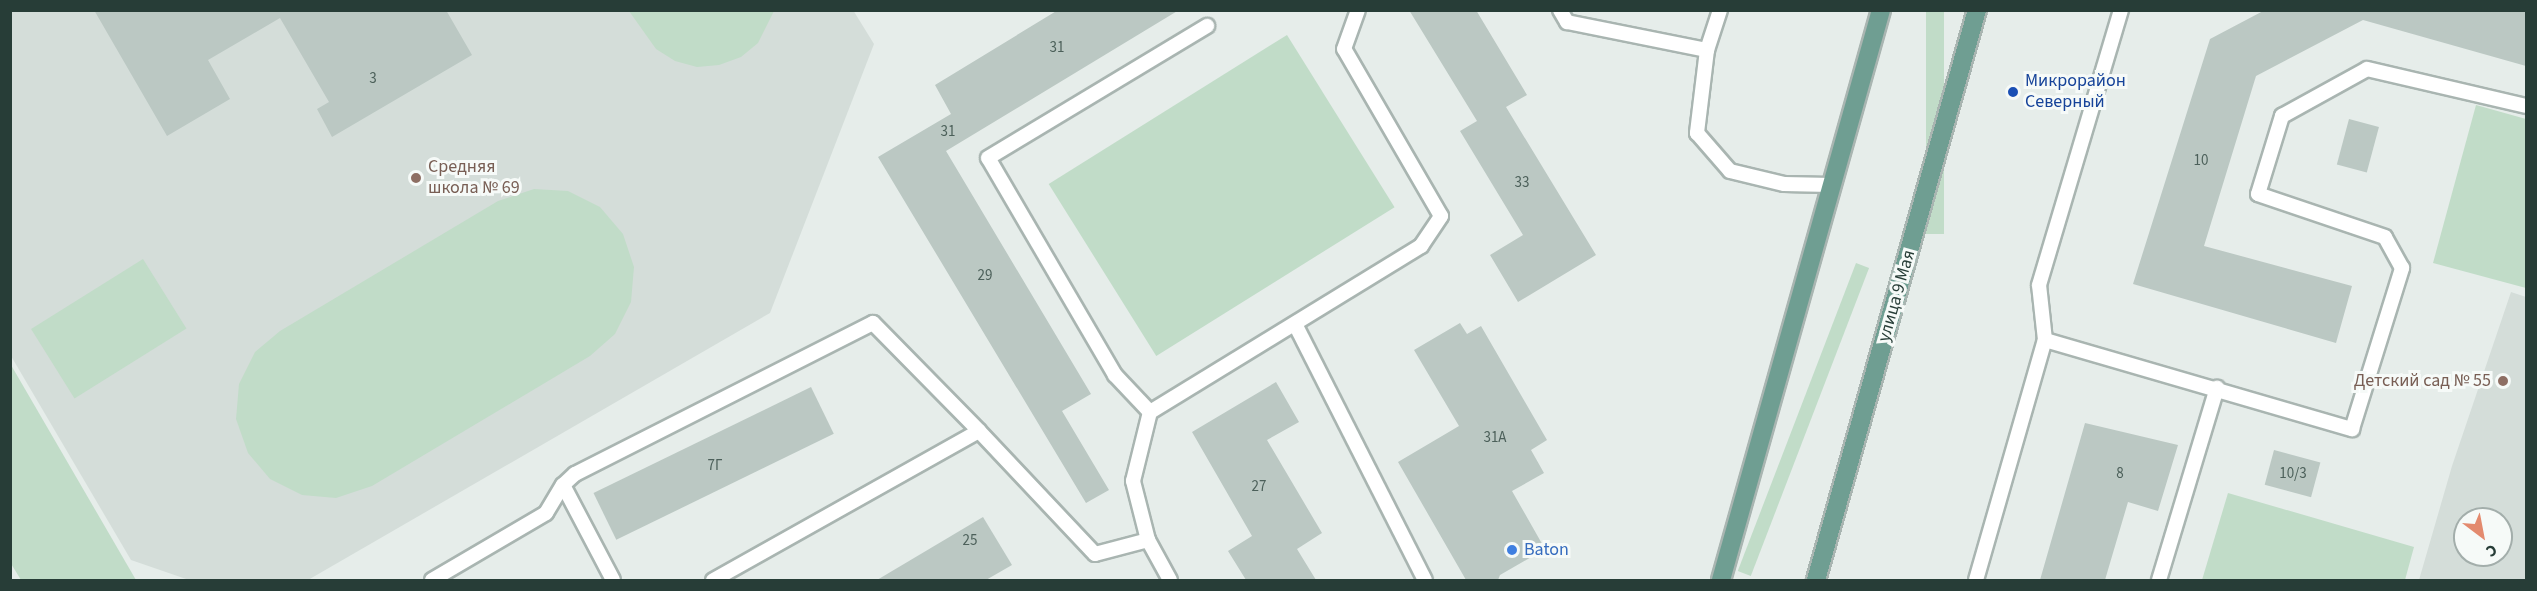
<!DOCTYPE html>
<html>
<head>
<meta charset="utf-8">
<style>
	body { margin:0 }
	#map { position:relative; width:2537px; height:591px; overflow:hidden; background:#e6edea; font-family:"Source Sans 3",sans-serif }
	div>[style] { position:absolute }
	.built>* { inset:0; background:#d4ddd9 }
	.green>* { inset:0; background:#c1dcc8; transform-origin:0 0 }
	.building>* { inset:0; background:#bbc8c3; transform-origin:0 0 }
	.roads { filter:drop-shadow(2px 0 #a9b5b1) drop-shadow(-2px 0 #a9b5b1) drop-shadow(0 2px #a9b5b1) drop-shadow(0 -2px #a9b5b1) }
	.lane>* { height:14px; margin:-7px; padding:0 7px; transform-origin:7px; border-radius:7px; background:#fff }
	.primary>* { height:18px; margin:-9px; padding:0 9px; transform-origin:9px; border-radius:9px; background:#6f9e92 }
	.dots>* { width:16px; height:16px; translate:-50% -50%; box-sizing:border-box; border:3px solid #f6faf8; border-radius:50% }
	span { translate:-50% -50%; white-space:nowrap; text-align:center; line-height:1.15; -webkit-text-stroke:6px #f6faf8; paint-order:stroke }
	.number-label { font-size:15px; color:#4c605a }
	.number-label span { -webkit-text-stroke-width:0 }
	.transit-label { font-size:18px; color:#164399 }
	.left { translate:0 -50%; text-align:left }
	.education-label { font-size:18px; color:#785e54 }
	.right { translate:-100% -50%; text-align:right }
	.street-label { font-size:18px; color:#273d37 }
	.shop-label { font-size:18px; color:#366cbe }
	.frame { position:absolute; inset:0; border:12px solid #273d37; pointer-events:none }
	.north { position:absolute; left:2453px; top:507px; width:60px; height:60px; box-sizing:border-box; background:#f6faf8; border:2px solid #a3aeab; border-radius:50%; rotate:148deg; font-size:16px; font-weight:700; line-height:24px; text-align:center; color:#273d37 }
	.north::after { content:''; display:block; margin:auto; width:21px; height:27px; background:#e38a6e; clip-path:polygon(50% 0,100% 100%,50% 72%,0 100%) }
</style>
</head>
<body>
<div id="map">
	<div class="built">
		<i style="clip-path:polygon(853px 10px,874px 44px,770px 313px,308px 580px,189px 580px,131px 560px,11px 356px,10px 11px)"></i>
		<i style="clip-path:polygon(evenodd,2511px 292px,2526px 297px,2526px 580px,2419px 580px,2452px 466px,2511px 292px,2465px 519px,2501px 519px,2501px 555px,2465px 555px,2465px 519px)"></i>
	</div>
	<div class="green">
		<i style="clip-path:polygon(629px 11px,774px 11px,758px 43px,741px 57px,719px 65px,697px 67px,675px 61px,656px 49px)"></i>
		<i style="left:1926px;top:11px;width:18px;height:223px"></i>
		<i style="left:1287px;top:35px;width:203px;height:281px;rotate:58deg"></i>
		<i style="clip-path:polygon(2476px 105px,2526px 119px,2526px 288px,2433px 263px)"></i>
		<i style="clip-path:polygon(534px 189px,568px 191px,600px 207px,623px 234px,634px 267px,631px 302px,615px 334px,590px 356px,372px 486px,336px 498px,302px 495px,270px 479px,248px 453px,236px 419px,239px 384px,255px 352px,280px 331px,498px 201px)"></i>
		<i style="left:143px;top:259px;width:82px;height:132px;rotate:58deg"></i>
		<i style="left:1856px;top:263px;width:14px;height:330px;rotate:21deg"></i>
		<i style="clip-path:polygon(10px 365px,11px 365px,136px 580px,21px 580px,10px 562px)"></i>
		<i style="clip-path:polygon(2228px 493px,2414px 547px,2405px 580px,2202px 580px)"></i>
	</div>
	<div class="building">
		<i style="clip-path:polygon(94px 10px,446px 10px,472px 55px,332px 137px,317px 109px,329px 102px,280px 18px,208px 60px,230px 99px,167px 136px)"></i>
		<i style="clip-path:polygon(1058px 10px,1179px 10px,946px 151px,1091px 394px,1062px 411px,1109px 490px,1086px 503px,878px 157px,951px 114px,935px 85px)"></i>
		<i style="clip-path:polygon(1409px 10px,1476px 10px,1527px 95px,1506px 107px,1596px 255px,1518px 302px,1490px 255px,1523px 235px,1460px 131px,1477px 121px)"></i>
		<i style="clip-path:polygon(2265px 10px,2526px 10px,2526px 66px,2363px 20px,2256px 76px,2204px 246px,2352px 286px,2336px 343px,2133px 284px,2210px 39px)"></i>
		<i style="left:2349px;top:119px;width:31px;height:47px;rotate:15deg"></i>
		<i style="clip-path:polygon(1460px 323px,1467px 334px,1481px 326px,1547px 440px,1531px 450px,1544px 473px,1512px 491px,1545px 549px,1500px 575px,1498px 580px,1466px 580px,1398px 462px,1459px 426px,1414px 350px)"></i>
		<i style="clip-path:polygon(1276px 382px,1299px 422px,1267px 440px,1322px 533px,1297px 549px,1316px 580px,1246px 580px,1228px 551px,1252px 536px,1192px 432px)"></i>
		<i style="left:811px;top:387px;width:52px;height:242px;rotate:64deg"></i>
		<i style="clip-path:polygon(2085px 423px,2178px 445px,2158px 511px,2128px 502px,2105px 580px,2040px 580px)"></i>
		<i style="left:2274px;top:450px;width:48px;height:36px;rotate:15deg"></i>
		<i style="clip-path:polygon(983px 517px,1012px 565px,986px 580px,877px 580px)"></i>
	</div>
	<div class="roads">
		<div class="lane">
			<i style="left:1560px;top:10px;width:14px;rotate:60deg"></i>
			<i style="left:1567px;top:22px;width:143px;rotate:11.3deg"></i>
			<i style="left:1707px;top:50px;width:84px;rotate:96.9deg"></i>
			<i style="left:1697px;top:133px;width:50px;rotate:49deg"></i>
			<i style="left:1730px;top:171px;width:56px;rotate:13.5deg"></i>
			<i style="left:1784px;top:184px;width:47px;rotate:1.2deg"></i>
			<i style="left:1707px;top:50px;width:42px;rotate:-72deg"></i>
			<i style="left:1295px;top:324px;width:287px;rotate:63.1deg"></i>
			<i style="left:2045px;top:340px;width:320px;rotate:16.2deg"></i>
			<i style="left:2352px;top:429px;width:169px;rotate:-72.7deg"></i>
			<i style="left:2402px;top:268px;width:35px;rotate:-119deg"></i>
			<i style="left:2385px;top:237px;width:134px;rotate:-161.3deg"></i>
			<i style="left:2258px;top:194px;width:82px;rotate:-72.9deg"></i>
			<i style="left:2282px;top:116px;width:97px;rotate:-28.9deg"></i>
			<i style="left:2367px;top:69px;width:163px;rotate:13.1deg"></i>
			<i style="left:1150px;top:412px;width:51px;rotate:-133.4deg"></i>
			<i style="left:1115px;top:375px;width:251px;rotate:-120.3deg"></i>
			<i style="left:988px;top:158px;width:256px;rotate:-31.1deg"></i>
			<i style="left:979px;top:431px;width:169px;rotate:46.7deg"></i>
			<i style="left:1095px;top:554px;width:55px;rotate:-14.8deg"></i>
			<i style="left:563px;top:485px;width:107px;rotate:62.2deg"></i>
			<i style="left:432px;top:580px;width:132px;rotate:-30.4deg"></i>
			<i style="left:546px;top:513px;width:33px;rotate:-59deg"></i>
			<i style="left:563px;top:485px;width:16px;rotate:-43deg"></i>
			<i style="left:575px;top:474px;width:334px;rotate:-26.9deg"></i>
			<i style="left:873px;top:323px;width:151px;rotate:45.5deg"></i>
			<i style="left:979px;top:431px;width:305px;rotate:150.7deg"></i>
			<i style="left:1170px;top:580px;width:46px;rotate:-118.8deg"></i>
			<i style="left:1148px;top:540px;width:61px;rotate:-104.3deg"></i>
			<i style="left:1133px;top:481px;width:71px;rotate:-76.2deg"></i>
			<i style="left:1150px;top:412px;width:318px;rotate:-31.5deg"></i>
			<i style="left:1421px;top:246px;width:36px;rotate:-56deg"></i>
			<i style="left:1441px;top:216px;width:193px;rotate:-120.1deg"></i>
			<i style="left:1344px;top:49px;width:41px;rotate:-70.3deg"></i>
			<i style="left:1976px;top:580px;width:250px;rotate:-74deg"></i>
			<i style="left:2045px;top:340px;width:55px;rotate:-96.2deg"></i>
			<i style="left:2039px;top:285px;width:287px;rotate:-73.4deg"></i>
			<i style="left:2159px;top:580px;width:201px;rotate:-73.2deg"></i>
		</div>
		<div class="primary">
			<i style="left:1721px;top:580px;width:592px;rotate:-74.32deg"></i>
			<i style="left:1816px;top:580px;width:592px;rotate:-74.23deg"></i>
		</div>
	</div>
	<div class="dots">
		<i style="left:2013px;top:92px;background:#1a4fb4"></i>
		<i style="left:416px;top:178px;background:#8d6e63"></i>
		<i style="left:2503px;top:381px;background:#8d6e63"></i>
		<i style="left:1512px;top:550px;background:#3f7fe0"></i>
	</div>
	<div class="number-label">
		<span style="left:1057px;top:48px">31</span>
		<span style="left:373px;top:79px">3</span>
		<span style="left:948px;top:132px">31</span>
		<span style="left:2201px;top:161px">10</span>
		<span style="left:1522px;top:183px">33</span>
		<span style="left:985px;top:276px">29</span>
		<span style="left:1495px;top:438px">31А</span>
		<span style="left:715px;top:466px">7Г</span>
		<span style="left:2120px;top:474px">8</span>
		<span style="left:2293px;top:474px">10/3</span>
		<span style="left:1259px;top:487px">27</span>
		<span style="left:970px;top:541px">25</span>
	</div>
	<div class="transit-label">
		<span class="left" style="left:2025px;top:92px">Микрорайон<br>Северный</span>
	</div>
	<div class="education-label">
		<span class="left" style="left:428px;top:178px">Средняя<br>школа № 69</span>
		<span class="right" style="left:2491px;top:381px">Детский сад № 55</span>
	</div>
	<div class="street-label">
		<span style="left:1897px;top:296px;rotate:-74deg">улица 9 Мая</span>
	</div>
	<div class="shop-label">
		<span class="left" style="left:1524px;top:550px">Baton</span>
	</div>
	<div class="frame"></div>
	<div class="north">С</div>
</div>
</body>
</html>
